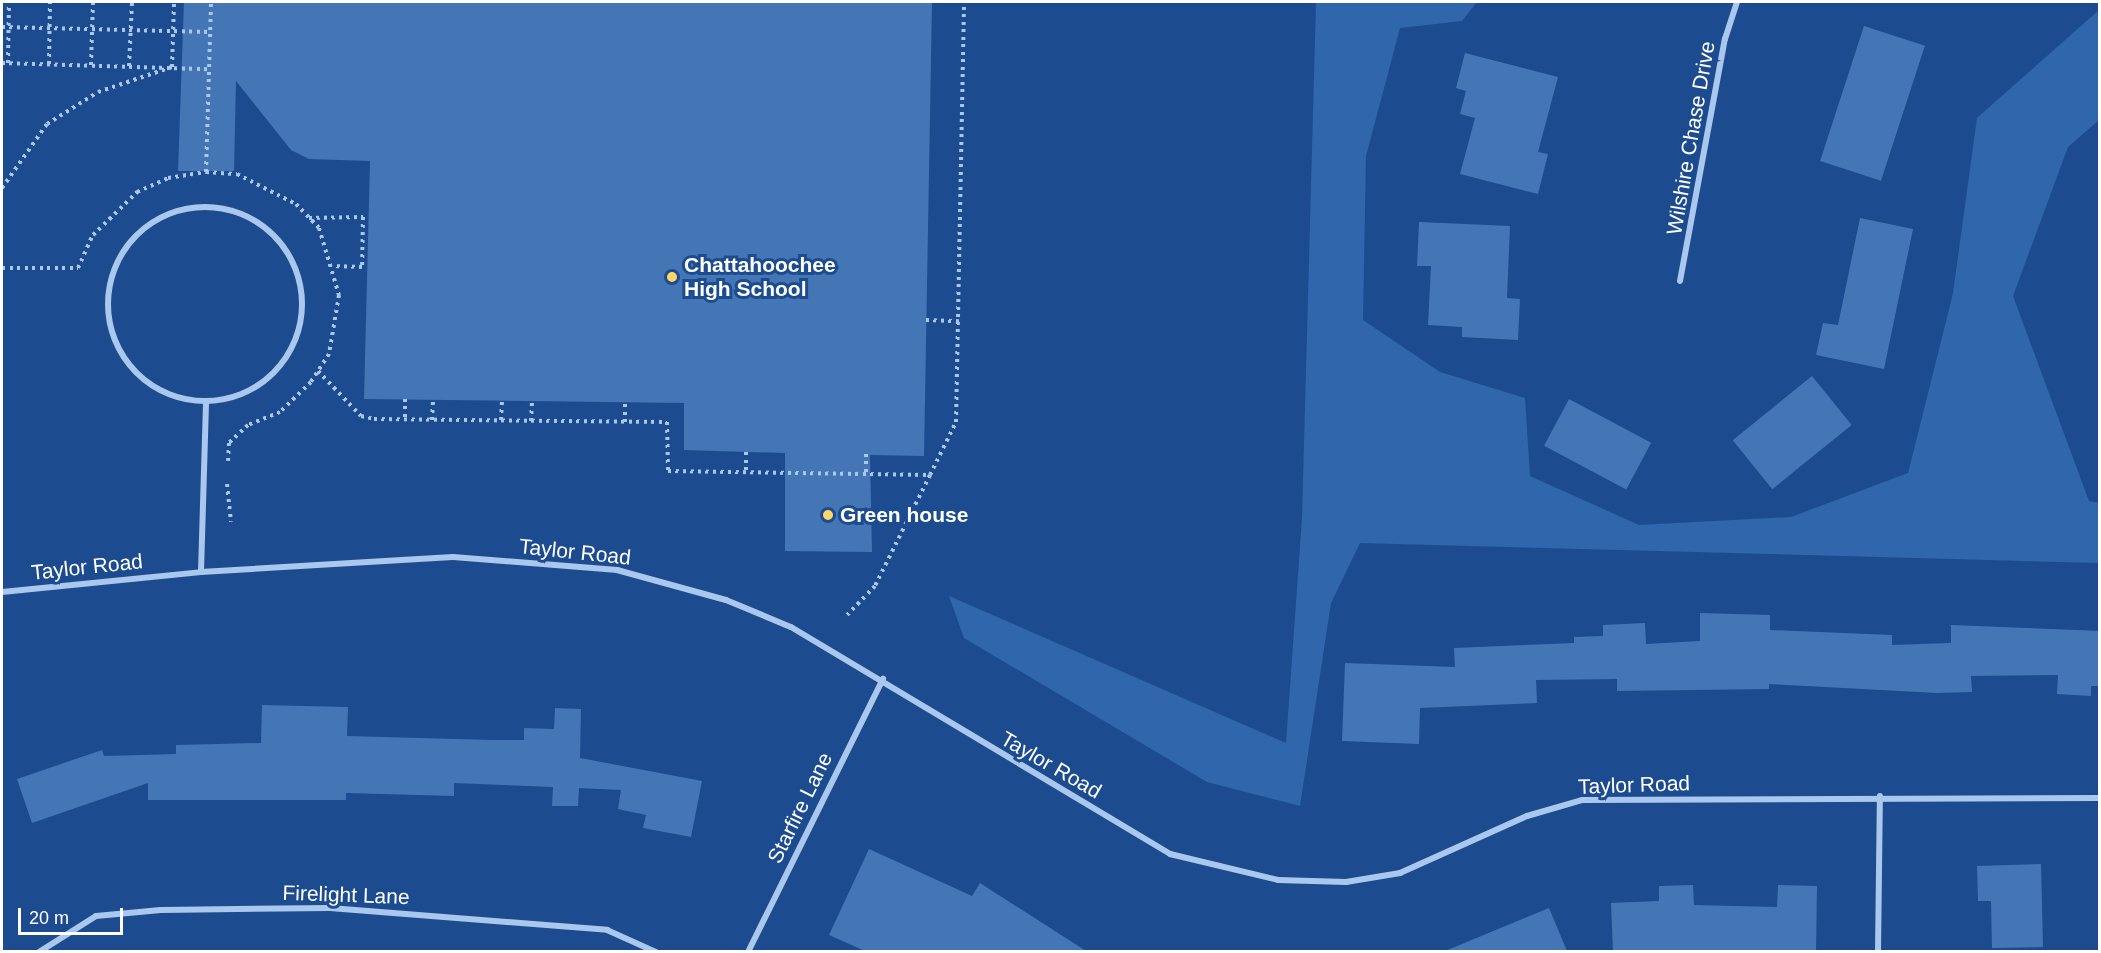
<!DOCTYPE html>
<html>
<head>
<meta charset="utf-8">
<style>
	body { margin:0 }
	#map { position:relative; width:2101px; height:953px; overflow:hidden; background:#1c4c8f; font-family:Helvetica,sans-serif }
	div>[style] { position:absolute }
	.green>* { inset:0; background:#2f66ac }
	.building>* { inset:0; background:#4476b6; transform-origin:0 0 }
	.path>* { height:4px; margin-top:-2px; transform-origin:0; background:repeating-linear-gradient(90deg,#aac7ee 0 3px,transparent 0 7.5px) }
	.minor>* { height:6px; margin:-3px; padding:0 3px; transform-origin:3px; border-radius:3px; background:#aac7ee }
	.minor>.ring { margin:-3px; padding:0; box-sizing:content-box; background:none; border:6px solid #aac7ee; border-radius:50% }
	.dots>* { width:16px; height:16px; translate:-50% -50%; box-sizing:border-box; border:3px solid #1c4c8f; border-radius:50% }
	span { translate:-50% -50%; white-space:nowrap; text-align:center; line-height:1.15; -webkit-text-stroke:6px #1c4c8f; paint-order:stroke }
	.street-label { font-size:21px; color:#fff }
	.poi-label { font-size:21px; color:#fff; font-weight:700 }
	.left { translate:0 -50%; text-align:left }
	.frame { position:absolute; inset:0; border:3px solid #fff; pointer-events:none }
	.scale { position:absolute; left:18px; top:908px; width:105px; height:27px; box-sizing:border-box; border:3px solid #fff; border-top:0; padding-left:8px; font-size:18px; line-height:21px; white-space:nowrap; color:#fff; -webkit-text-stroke:4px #1c4c8f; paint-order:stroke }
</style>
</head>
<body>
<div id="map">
	<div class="green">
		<i style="clip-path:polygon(1316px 2px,1477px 2px,1462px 21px,1400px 28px,1366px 156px,1363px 320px,1440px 372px,1525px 398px,1530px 476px,1639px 525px,1791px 517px,1908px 473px,1953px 293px,1977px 118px,2099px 10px,2099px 120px,2068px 147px,2013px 296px,2089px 501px,2099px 503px,2099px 563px,1360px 543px,1331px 603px,1300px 806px,1207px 782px,964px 638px,949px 596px,1286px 743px,1302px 518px)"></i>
	</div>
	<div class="building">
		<i style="clip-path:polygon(184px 2px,932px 2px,924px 456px,870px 455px,872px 552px,785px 551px,785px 453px,684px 450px,684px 403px,364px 399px,370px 161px,309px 159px,291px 150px,236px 81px,234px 171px,178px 171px)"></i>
		<i style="left:1864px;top:26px;width:64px;height:142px;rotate:18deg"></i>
		<i style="clip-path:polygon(1465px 53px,1558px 77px,1538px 152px,1548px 154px,1538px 194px,1460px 174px,1475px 118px,1460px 114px,1466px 91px,1456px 88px)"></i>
		<i style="clip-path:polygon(1860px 218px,1913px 229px,1884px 369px,1816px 355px,1823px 323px,1838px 325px)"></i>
		<i style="clip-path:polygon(1419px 222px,1510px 226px,1507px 298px,1520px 299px,1518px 340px,1462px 337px,1462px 327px,1428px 325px,1431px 266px,1417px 266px)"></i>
		<i style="left:1812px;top:376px;width:63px;height:102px;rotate:51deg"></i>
		<i style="left:1569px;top:399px;width:93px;height:53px;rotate:28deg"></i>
		<i style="clip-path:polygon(1700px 613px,1770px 615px,1770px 630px,1892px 635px,1892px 645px,1951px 643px,1951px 625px,2100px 631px,2100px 686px,2091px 686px,2091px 696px,2057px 694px,2058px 675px,1971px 676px,1972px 692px,1937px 693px,1769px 684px,1769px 689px,1617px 691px,1617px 679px,1536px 680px,1537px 703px,1420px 708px,1419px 744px,1342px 741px,1345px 663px,1455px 667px,1454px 648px,1574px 643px,1574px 637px,1603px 636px,1603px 625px,1645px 623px,1646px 644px,1700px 641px)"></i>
		<i style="clip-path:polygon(262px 705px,348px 707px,347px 736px,492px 740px,524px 740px,524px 728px,554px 729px,555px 708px,581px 709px,580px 758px,702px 781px,691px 837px,643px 828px,646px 815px,618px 809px,621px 790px,579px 788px,578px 806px,552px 806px,553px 787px,454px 783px,454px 796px,346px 793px,346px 800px,148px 800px,148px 783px,32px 823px,17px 779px,102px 750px,104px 756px,176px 754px,176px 745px,261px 743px)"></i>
		<i style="clip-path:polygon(869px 849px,972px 896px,980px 883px,1086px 951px,865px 951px,829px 935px)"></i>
		<i style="clip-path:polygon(2041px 864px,2043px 947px,1992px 948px,1991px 901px,1978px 901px,1977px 866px)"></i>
		<i style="clip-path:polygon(1693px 885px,1694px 905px,1777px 907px,1778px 885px,1817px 886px,1816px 951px,1613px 951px,1611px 903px,1659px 901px,1659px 886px)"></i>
		<i style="clip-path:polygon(1549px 908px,1567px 951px,1445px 951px)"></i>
	</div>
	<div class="path">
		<i style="left:2px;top:27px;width:209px;rotate:1.4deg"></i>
		<i style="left:2px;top:63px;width:207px;rotate:1.7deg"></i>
		<i style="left:8px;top:63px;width:61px;rotate:-89.1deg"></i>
		<i style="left:49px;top:64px;width:62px;rotate:-89.1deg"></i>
		<i style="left:91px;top:65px;width:63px;rotate:-88.2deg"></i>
		<i style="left:129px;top:66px;width:64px;rotate:-87.3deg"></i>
		<i style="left:172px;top:67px;width:65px;rotate:-88.2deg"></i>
		<i style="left:206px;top:172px;width:31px;rotate:4deg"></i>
		<i style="left:237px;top:174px;width:66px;rotate:27deg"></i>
		<i style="left:296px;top:204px;width:33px;rotate:46deg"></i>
		<i style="left:319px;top:228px;width:70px;rotate:73.4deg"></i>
		<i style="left:339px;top:295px;width:60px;rotate:99.6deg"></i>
		<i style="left:329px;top:354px;width:33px;rotate:123deg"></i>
		<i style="left:311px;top:382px;width:43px;rotate:135.9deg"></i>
		<i style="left:280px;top:412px;width:35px;rotate:158deg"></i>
		<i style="left:248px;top:425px;width:26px;rotate:137deg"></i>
		<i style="left:229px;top:443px;width:18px;rotate:93deg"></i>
		<i style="left:2px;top:188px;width:78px;rotate:-54.9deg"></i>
		<i style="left:47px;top:124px;width:60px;rotate:-32.1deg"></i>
		<i style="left:98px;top:92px;width:78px;rotate:-18.7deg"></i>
		<i style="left:309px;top:218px;width:54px;rotate:-1.1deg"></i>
		<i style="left:363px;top:217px;width:50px;rotate:91.1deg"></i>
		<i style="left:362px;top:267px;width:29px;rotate:-178deg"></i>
		<i style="left:2px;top:268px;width:76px"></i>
		<i style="left:78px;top:268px;width:36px;rotate:-66deg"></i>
		<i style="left:93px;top:235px;width:62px;rotate:-44.3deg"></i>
		<i style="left:137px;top:192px;width:34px;rotate:-24deg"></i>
		<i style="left:168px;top:178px;width:38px;rotate:-9deg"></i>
		<i style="left:206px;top:172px;width:170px;rotate:-88.3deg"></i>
		<i style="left:926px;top:320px;width:33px;rotate:2deg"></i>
		<i style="left:318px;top:371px;width:62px;rotate:46.3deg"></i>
		<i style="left:361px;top:416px;width:13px;rotate:13deg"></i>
		<i style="left:374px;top:419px;width:293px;rotate:0.6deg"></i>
		<i style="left:667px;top:422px;width:49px;rotate:88.8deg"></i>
		<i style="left:668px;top:471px;width:262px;rotate:0.9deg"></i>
		<i style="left:930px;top:475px;width:124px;rotate:116.4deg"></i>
		<i style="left:875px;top:586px;width:40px;rotate:134deg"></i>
		<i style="left:405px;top:399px;width:21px;rotate:90deg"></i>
		<i style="left:432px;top:420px;width:21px;rotate:-87deg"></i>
		<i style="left:501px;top:420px;width:20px;rotate:-87deg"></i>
		<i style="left:531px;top:421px;width:20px;rotate:-87deg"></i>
		<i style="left:625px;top:422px;width:20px;rotate:-90deg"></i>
		<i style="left:746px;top:452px;width:21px;rotate:90deg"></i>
		<i style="left:866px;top:454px;width:21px;rotate:90deg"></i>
		<i style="left:930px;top:475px;width:59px;rotate:-63.9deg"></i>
		<i style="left:956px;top:422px;width:420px;rotate:-88.9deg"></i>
		<i style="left:227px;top:484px;width:38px;rotate:84deg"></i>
	</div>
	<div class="minor">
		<i class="ring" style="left:108px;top:207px;width:188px;height:188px"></i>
		<i style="left:1680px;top:281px;width:246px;rotate:-79.5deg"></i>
		<i style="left:1725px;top:39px;width:39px;rotate:-72deg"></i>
		<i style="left:201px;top:572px;width:169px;rotate:-88.3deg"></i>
		<i style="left:2px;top:592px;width:200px;rotate:-5.7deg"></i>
		<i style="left:201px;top:572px;width:252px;rotate:-3.4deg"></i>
		<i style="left:453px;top:557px;width:165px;rotate:4.5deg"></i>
		<i style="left:617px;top:570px;width:113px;rotate:15.4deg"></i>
		<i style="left:726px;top:600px;width:70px;rotate:22.6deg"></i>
		<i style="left:791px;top:627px;width:442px;rotate:30.9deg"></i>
		<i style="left:1170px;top:854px;width:111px;rotate:13.5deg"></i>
		<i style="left:1278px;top:880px;width:68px;rotate:1.7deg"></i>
		<i style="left:1346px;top:882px;width:55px;rotate:-9.5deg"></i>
		<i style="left:1400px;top:873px;width:139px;rotate:-24.2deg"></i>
		<i style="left:1527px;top:816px;width:57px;rotate:-16.2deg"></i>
		<i style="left:1582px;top:800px;width:518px;rotate:-0.22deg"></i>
		<i style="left:39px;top:952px;width:67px;rotate:-32.3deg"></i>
		<i style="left:96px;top:916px;width:65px;rotate:-5.3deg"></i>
		<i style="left:161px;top:910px;width:169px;rotate:-0.7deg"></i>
		<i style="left:330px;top:908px;width:278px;rotate:4.5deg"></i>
		<i style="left:607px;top:930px;width:54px;rotate:24.2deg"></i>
		<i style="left:748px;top:952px;width:305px;rotate:-63.7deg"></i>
		<i style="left:1878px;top:952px;width:156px;rotate:-89.3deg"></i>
	</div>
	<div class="dots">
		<i style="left:672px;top:277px;background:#fed567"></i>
		<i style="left:828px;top:515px;background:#fed567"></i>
	</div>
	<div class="street-label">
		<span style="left:1691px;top:138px;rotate:-80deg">Wilshire Chase Drive</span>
		<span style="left:575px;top:552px;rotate:6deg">Taylor Road</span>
		<span style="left:87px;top:567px;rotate:-6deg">Taylor Road</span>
		<span style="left:1051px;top:765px;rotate:30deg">Taylor Road</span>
		<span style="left:1634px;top:785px;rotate:-2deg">Taylor Road</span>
		<span style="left:800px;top:808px;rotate:-64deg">Starfire Lane</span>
		<span style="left:346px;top:895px;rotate:2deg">Firelight Lane</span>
	</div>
	<div class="poi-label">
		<span class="left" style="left:684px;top:277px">Chattahoochee<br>High School</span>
		<span class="left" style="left:840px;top:515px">Green house</span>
	</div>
	<div class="frame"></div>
	<div class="scale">20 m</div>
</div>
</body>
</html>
